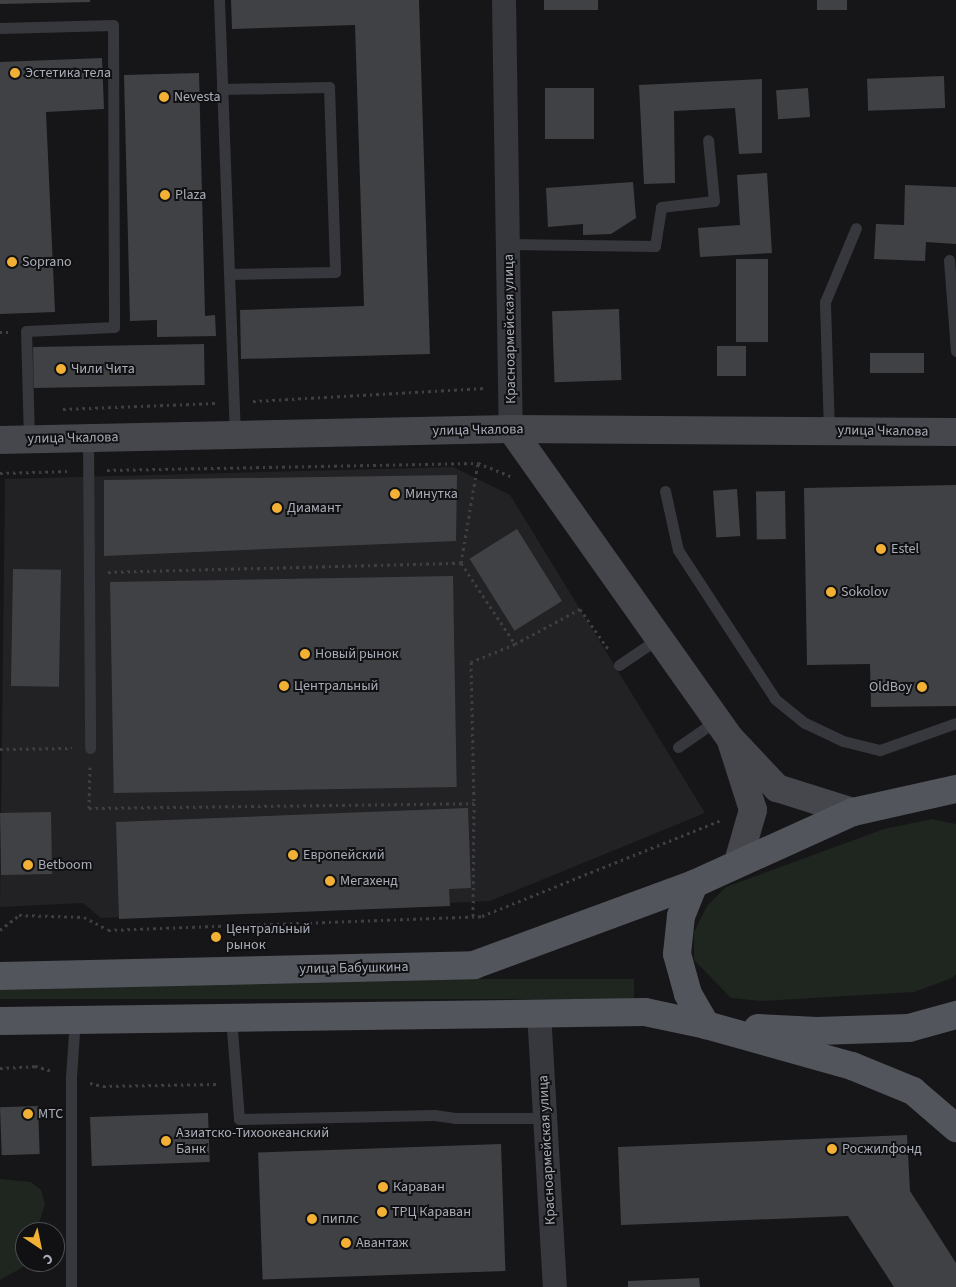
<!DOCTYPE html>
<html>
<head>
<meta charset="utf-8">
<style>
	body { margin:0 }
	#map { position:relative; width:956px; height:1287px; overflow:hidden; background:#161618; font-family:"Source Sans 3",sans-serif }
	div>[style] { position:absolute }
	.built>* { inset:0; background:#222225 }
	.green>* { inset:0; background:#1e261f; transform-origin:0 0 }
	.building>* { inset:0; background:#404145; transform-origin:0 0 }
	.path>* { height:3px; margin-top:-1.5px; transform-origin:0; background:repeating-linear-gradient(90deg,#3d3f44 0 2.5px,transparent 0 6.5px) }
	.service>* { height:11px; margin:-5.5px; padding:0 5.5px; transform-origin:5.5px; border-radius:5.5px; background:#37383d }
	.minor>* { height:24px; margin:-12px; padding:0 12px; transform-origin:12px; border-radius:12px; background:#37383d }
	.secondary>* { height:28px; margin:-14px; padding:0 14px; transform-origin:14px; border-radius:14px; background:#45474d }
	.primary>* { height:28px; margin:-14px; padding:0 14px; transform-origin:14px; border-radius:14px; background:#53555c }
	.dots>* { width:14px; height:14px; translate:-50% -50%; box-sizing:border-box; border:2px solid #111113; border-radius:50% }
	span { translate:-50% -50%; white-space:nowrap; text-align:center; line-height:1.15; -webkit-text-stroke:4px #111113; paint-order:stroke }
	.poi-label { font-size:14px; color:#a8adb8 }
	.left { translate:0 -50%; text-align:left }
	.right { translate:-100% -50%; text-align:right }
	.street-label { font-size:14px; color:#a8adb8 }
	.north { position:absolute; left:15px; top:1222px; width:50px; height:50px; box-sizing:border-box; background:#111113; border:1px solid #4d4f55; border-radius:50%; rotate:146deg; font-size:14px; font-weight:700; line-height:20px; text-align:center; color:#a8adb8 }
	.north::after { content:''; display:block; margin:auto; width:18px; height:22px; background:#f2b134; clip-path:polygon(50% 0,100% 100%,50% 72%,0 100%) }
</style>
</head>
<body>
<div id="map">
	<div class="built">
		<i style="clip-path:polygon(453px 467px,510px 495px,705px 813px,490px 901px,101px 918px,83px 903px,0 907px,5px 479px)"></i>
	</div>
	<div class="green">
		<i style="clip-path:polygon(932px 819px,956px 824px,956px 974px,952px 978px,914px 992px,762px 1001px,731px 998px,694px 960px,694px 932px,707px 906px,726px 887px,884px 829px)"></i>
		<i style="left:634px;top:979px;width:20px;height:634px;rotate:90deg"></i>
		<i style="clip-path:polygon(0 1179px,31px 1182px,41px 1190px,45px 1204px,39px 1223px,31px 1232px,25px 1232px,23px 1267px,0 1280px)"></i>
	</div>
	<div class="building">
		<i style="clip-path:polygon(0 0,90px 0,90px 2px,0 4px)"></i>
		<i style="clip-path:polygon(231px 0,419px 0,430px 354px,241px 359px,240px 310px,364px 306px,355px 25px,232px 29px)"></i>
		<i style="left:544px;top:0;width:54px;height:10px"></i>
		<i style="left:817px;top:0;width:30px;height:10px"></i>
		<i style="clip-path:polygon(102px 58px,104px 109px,46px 112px,55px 312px,0 314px,0 62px)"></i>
		<i style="clip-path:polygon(199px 73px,205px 316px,215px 315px,216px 336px,157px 337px,157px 320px,130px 321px,124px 75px)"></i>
		<i style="left:944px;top:76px;width:32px;height:77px;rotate:88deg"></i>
		<i style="clip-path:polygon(762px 79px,762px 153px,739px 154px,735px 108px,674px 111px,675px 183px,644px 184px,639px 85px)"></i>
		<i style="left:545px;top:88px;width:49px;height:51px"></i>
		<i style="left:808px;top:88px;width:29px;height:32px;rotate:86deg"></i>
		<i style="clip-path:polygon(767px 173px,772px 253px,700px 257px,698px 228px,740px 225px,737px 175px)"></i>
		<i style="clip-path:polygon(633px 182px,636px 218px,611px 234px,583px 235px,583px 224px,548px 227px,546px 188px)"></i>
		<i style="clip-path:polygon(905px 185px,956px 187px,956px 244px,926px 242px,925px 261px,874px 259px,876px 224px,904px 225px)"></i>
		<i style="left:736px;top:259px;width:32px;height:83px"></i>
		<i style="left:619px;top:309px;width:71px;height:67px;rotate:88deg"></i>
		<i style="left:204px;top:344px;width:41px;height:171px;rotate:89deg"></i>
		<i style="left:717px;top:346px;width:29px;height:30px"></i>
		<i style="left:870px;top:353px;width:54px;height:20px"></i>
		<i style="clip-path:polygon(457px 475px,456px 541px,104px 556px,104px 480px)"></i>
		<i style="clip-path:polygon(956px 485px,956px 706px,871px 707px,870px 664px,807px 665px,804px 488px)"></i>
		<i style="left:737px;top:489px;width:47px;height:24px;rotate:86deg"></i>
		<i style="left:785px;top:491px;width:48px;height:29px;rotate:89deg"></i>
		<i style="left:517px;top:529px;width:85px;height:56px;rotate:58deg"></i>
		<i style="left:13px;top:569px;width:48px;height:117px;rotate:1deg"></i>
		<i style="left:453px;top:576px;width:211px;height:343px;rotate:89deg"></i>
		<i style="clip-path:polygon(468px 808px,471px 888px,449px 889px,450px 906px,119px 919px,116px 822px)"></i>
		<i style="left:51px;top:812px;width:62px;height:51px;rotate:89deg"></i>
		<i style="left:38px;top:1106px;width:48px;height:38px;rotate:88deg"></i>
		<i style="left:208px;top:1113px;width:49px;height:118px;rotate:88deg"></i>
		<i style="clip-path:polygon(907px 1135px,910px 1191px,956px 1263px,956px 1287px,894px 1287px,848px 1216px,621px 1225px,618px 1147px)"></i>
		<i style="left:501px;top:1144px;width:127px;height:243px;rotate:88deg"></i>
		<i style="clip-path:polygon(699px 1278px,700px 1287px,628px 1287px,628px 1281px)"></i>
	</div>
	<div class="path">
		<i style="left:0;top:332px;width:8px"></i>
		<i style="left:253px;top:401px;width:233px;rotate:-3.2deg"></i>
		<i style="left:63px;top:409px;width:154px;rotate:-2.2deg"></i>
		<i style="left:107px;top:470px;width:371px;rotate:-1.1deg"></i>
		<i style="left:478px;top:463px;width:35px;rotate:22deg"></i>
		<i style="left:0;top:473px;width:70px;rotate:-1.6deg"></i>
		<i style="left:461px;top:563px;width:101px;rotate:-80.4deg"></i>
		<i style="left:108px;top:572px;width:353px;rotate:-1.5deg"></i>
		<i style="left:461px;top:563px;width:97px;rotate:56.3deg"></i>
		<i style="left:515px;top:644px;width:48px;rotate:157.8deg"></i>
		<i style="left:471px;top:662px;width:141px;rotate:88.8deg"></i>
		<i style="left:515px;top:644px;width:74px;rotate:-28.3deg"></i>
		<i style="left:580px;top:609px;width:50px;rotate:54.7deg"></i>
		<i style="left:0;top:749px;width:72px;rotate:-0.8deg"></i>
		<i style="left:90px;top:767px;width:41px;rotate:91.4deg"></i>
		<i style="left:89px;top:808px;width:385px;rotate:-0.7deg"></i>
		<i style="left:474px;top:803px;width:113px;rotate:90.5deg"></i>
		<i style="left:0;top:930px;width:24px;rotate:-38deg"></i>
		<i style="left:19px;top:915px;width:65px;rotate:1.8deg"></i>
		<i style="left:84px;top:917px;width:27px;rotate:28deg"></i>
		<i style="left:108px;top:930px;width:374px;rotate:-2.1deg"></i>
		<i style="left:482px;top:916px;width:258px;rotate:-21.9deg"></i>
		<i style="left:0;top:1068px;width:35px;rotate:-3deg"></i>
		<i style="left:35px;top:1066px;width:19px;rotate:16deg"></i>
		<i style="left:90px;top:1083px;width:13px;rotate:13deg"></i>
		<i style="left:103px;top:1086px;width:115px;rotate:-1deg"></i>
	</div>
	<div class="service">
		<i style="left:219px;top:0;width:434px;rotate:87.9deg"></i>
		<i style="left:0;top:28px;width:113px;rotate:-1.5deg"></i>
		<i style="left:113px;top:25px;width:302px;rotate:89.8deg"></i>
		<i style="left:114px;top:327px;width:88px;rotate:177.4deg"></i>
		<i style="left:26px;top:331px;width:108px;rotate:88.4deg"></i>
		<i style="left:222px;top:89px;width:107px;rotate:-1.1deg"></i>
		<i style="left:329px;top:87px;width:185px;rotate:88.1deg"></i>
		<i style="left:335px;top:272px;width:106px;rotate:178.9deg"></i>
		<i style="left:508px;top:244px;width:147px;rotate:0.8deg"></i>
		<i style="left:655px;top:246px;width:39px;rotate:-81deg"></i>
		<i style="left:661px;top:207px;width:53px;rotate:-6.5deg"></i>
		<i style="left:714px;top:201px;width:61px;rotate:-95.6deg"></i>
		<i style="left:949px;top:260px;width:91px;rotate:85.6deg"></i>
		<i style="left:829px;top:431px;width:129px;rotate:-91.8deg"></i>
		<i style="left:825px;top:302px;width:80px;rotate:-67.3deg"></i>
		<i style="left:88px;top:438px;width:310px;rotate:89.6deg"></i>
		<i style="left:665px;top:491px;width:60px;rotate:77.6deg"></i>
		<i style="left:678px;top:550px;width:178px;rotate:56.9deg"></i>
		<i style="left:775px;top:699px;width:38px;rotate:39deg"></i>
		<i style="left:805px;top:723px;width:42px;rotate:25.3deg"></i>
		<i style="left:843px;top:741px;width:38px;rotate:14deg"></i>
		<i style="left:880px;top:750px;width:81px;rotate:-19.6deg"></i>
		<i style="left:619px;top:665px;width:48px;rotate:-34deg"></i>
		<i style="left:678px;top:747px;width:47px;rotate:-34.7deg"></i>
		<i style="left:231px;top:1017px;width:102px;rotate:85.5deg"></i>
		<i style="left:239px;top:1119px;width:195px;rotate:-1.2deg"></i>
		<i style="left:434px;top:1115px;width:21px;rotate:8deg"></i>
		<i style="left:455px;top:1118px;width:91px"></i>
		<i style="left:71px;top:1287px;width:210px;rotate:-90deg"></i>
		<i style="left:71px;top:1077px;width:58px;rotate:-86.1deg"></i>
	</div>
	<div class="minor">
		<i style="left:504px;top:0;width:429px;rotate:89.1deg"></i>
		<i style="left:539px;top:1012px;width:275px;rotate:86.7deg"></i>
	</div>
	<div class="secondary">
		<i style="left:511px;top:429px;width:379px;rotate:54.7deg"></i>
		<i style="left:730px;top:738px;width:69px;rotate:46.8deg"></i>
		<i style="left:777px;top:788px;width:80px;rotate:17.5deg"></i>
		<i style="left:0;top:440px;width:511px;rotate:-1.23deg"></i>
		<i style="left:511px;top:429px;width:445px;rotate:0.4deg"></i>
		<i style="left:732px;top:744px;width:69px;rotate:72.3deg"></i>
		<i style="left:753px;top:810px;width:54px;rotate:106.1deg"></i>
	</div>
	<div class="primary">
		<i style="left:694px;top:884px;width:35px;rotate:112deg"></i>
		<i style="left:681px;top:916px;width:38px;rotate:96deg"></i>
		<i style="left:677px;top:954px;width:41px;rotate:74.6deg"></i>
		<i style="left:688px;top:994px;width:36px;rotate:60deg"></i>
		<i style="left:0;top:976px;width:474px;rotate:-1.3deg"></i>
		<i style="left:474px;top:965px;width:234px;rotate:-20.2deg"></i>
		<i style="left:694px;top:884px;width:175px;rotate:-24.4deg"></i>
		<i style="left:853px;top:812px;width:106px;rotate:-12.6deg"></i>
		<i style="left:0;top:1021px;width:645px;rotate:-0.8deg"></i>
		<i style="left:645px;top:1012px;width:62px;rotate:12deg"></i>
		<i style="left:706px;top:1025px;width:152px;rotate:15.7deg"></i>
		<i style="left:852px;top:1066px;width:66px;rotate:22.3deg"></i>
		<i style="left:913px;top:1091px;width:57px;rotate:40.7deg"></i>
		<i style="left:758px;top:1028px;width:59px;rotate:2.9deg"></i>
		<i style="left:817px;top:1031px;width:92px;rotate:-1.9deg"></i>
		<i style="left:909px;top:1028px;width:49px;rotate:-15.5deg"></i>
	</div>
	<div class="dots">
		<i style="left:15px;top:73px;background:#f2b134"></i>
		<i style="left:164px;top:97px;background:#f2b134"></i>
		<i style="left:165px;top:195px;background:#f2b134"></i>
		<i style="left:12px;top:262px;background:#f2b134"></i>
		<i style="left:61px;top:369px;background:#f2b134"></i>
		<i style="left:395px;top:494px;background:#f2b134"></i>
		<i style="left:277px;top:508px;background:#f2b134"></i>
		<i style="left:881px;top:549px;background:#f2b134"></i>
		<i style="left:831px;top:592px;background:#f2b134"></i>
		<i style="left:305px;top:654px;background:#f2b134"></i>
		<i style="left:284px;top:686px;background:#f2b134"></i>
		<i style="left:922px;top:687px;background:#f2b134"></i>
		<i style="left:293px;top:855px;background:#f2b134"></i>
		<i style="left:28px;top:865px;background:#f2b134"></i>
		<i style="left:330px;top:881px;background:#f2b134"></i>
		<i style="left:216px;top:937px;background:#f2b134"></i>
		<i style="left:28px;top:1114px;background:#f2b134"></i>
		<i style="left:166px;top:1141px;background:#f2b134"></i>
		<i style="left:832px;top:1149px;background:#f2b134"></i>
		<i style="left:383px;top:1187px;background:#f2b134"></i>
		<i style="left:382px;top:1212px;background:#f2b134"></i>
		<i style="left:312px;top:1219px;background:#f2b134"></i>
		<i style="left:346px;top:1243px;background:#f2b134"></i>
	</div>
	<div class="poi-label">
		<span class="left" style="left:25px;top:73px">Эстетика тела</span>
		<span class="left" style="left:174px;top:97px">Nevesta</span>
		<span class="left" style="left:175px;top:195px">Plaza</span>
		<span class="left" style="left:22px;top:262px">Soprano</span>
		<span class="left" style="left:71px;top:369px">Чили Чита</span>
		<span class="left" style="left:405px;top:494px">Минутка</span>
		<span class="left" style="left:287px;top:508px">Диамант</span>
		<span class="left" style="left:891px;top:549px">Estel</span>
		<span class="left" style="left:841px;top:592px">Sokolov</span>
		<span class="left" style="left:315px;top:654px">Новый рынок</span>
		<span class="left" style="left:294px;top:686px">Центральный</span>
		<span class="right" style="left:912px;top:687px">OldBoy</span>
		<span class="left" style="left:303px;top:855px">Европейский</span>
		<span class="left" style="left:38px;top:865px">Betboom</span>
		<span class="left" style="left:340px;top:881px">Мегахенд</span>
		<span class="left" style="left:226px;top:937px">Центральный<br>рынок</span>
		<span class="left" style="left:38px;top:1114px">МТС</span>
		<span class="left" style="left:176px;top:1141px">Азиатско-Тихоокеанский<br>Банк</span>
		<span class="left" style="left:842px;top:1149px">Росжилфонд</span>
		<span class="left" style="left:393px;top:1187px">Караван</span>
		<span class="left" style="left:392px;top:1212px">ТРЦ Караван</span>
		<span class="left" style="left:322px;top:1219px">пиплс</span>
		<span class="left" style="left:356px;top:1243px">Авантаж</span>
	</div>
	<div class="street-label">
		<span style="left:510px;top:329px;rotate:-91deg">Красноармейская улица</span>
		<span style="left:478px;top:430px;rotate:-1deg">улица Чкалова</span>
		<span style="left:883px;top:431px;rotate:1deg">улица Чкалова</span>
		<span style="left:73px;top:438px;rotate:-1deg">улица Чкалова</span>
		<span style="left:354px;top:968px;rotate:-1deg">улица Бабушкина</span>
		<span style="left:547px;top:1150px;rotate:-93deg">Красноармейская улица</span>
	</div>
	<div class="north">С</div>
</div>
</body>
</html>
